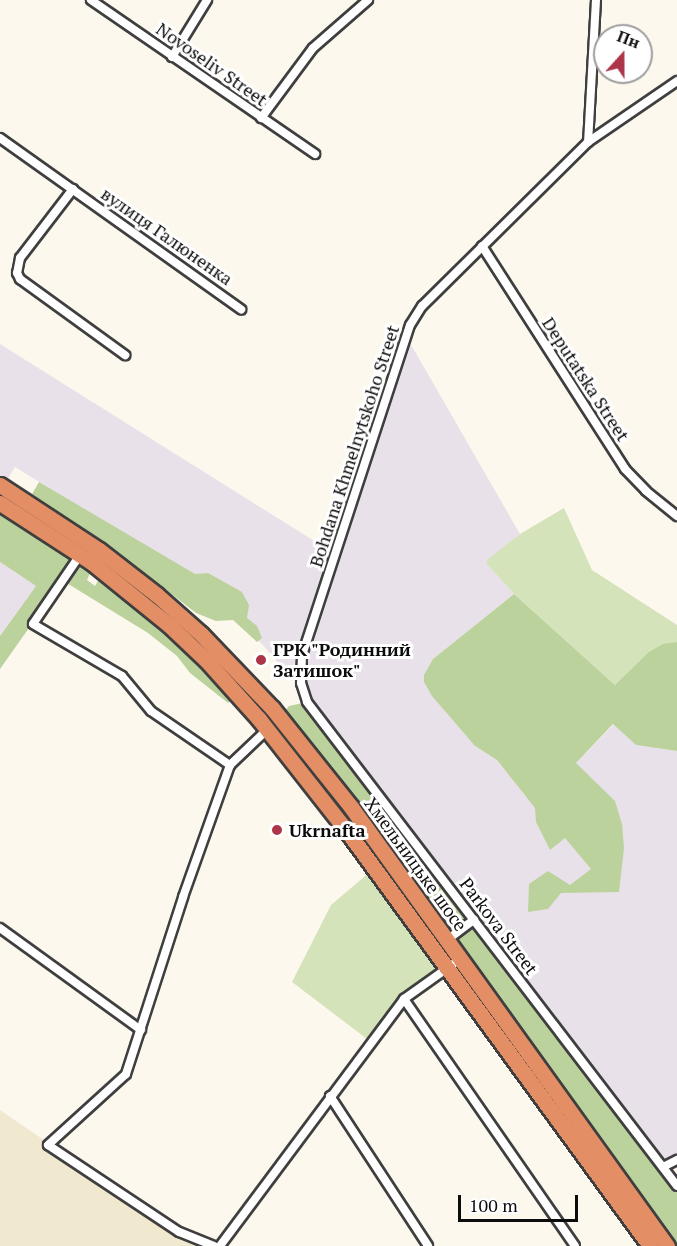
<!DOCTYPE html>
<html>
<head>
<meta charset="utf-8">
<style>
	body { margin:0 }
	#map { position:relative; width:677px; height:1246px; overflow:hidden; background:#fdf8ed; font-family:"PT Serif",serif }
	div>[style] { position:absolute }
	.industrial>* { inset:0; background:#e8e1ea }
	.farmland>* { inset:0; background:#f0e9d0 }
	.green>* { inset:0; background:#d5e3bb }
	.forest>* { inset:0; background:#bcd29c }
	.roads { filter:drop-shadow(2px 0 #3f3f3f) drop-shadow(-2px 0 #3f3f3f) drop-shadow(0 2px #3f3f3f) drop-shadow(0 -2px #3f3f3f) }
	.street>* { height:8px; margin:-4px; padding:0 4px; transform-origin:4px; border-radius:4px; background:#fff }
	.highway>* { height:15px; margin:-7.5px; padding:0 7.5px; transform-origin:7.5px; border-radius:7.5px; background:#e38e65 }
	.dots>* { width:16px; height:16px; translate:-50% -50%; box-sizing:border-box; border:3px solid #fff; border-radius:50% }
	span { translate:-50% -50%; white-space:nowrap; text-align:center; line-height:1.15; -webkit-text-stroke:6px #fff; paint-order:stroke }
	.street-label { font-size:18px; color:#0c0c0c }
	.poi-label { font-size:18px; color:#0c0c0c; font-weight:700 }
	.left { translate:0 -50%; text-align:left }
	.north { position:absolute; left:593px; top:24px; width:60px; height:60px; box-sizing:border-box; background:#fff; border:2px solid #9e9e9e; border-radius:50%; rotate:21deg; font-size:16px; font-weight:700; line-height:24px; text-align:center; color:#0c0c0c }
	.north::after { content:''; display:block; margin:auto; width:21px; height:27px; background:#ac354a; clip-path:polygon(50% 0,100% 100%,50% 72%,0 100%) }
	.scale { position:absolute; left:458px; top:1195px; width:120px; height:27px; box-sizing:border-box; border:3px solid #0c0c0c; border-top:0; padding-left:8px; font-size:18px; line-height:21px; white-space:nowrap; color:#0c0c0c; -webkit-text-stroke:4px #fff; paint-order:stroke }
</style>
</head>
<body>
<div id="map">
	<div class="industrial">
		<i style="clip-path:polygon(406px 336px,520px 534px,486px 562px,514px 594px,433px 659px,475px 746px,497px 760px,526px 797px,576px 763px,614px 724px,636px 745px,677px 751px,677px 1160px,663px 1167px,307px 702px,302px 656px,287px 673px,262px 644px,235px 619px,241px 607px,15px 467px,6px 482px,0 478px,0 344px,335px 554px)"></i>
		<i style="clip-path:polygon(0 562px,36px 586px,0 636px)"></i>
	</div>
	<div class="farmland">
		<i style="clip-path:polygon(0 1110px,174px 1229px,214px 1246px,0 1246px)"></i>
	</div>
	<div class="green">
		<i style="clip-path:polygon(564px 508px,592px 570px,677px 625px,677px 709px,615px 685px,514px 594px,486px 563px,488px 559px,520px 534px)"></i>
		<i style="clip-path:polygon(371px 871px,444px 970px,404px 999px,371px 1042px,292px 982px,331px 905px)"></i>
	</div>
	<div class="forest">
		<i style="clip-path:polygon(39px 482px,195px 574px,208px 573px,242px 592px,249px 605px,247px 618px,257px 626px,262px 638px,257px 642px,233px 620px,216px 621px,196px 613px,107px 544px,32px 494px)"></i>
		<i style="clip-path:polygon(0 512px,77px 560px,0 669px,0 636px,36px 586px,0 562px)"></i>
		<i style="clip-path:polygon(79px 562px,91px 571px,87px 580px,95px 586px,100px 577px,188px 650px,233px 699px,228px 703px,190px 673px,177px 656px,148px 633px,65px 582px)"></i>
		<i style="clip-path:polygon(514px 594px,615px 685px,649px 652px,663px 644px,677px 642px,677px 751px,636px 745px,613px 724px,576px 763px,615px 801px,622px 824px,624px 848px,619px 892px,561px 893px,548px 909px,528px 912px,529px 884px,548px 871px,570px 885px,591px 869px,565px 838px,550px 850px,536px 822px,535px 808px,497px 760px,475px 746px,432px 696px,424px 682px,424px 675px,433px 659px)"></i>
		<i style="clip-path:polygon(307px 702px,677px 1186px,677px 1246px,453px 935px,284px 712px,289px 706px)"></i>
	</div>
	<div class="roads">
		<div class="street">
			<i style="left:91px;top:0;width:272px;rotate:34.5deg"></i>
			<i style="left:596px;top:0;width:142px;rotate:93.2deg"></i>
			<i style="left:588px;top:142px;width:233px;rotate:135.3deg"></i>
			<i style="left:422px;top:306px;width:22px;rotate:122deg"></i>
			<i style="left:410px;top:325px;width:347px;rotate:108.1deg"></i>
			<i style="left:302px;top:655px;width:28px;rotate:92deg"></i>
			<i style="left:301px;top:683px;width:20px;rotate:72deg"></i>
			<i style="left:307px;top:702px;width:609px;rotate:52.6deg"></i>
			<i style="left:172px;top:57px;width:67px;rotate:-58.4deg"></i>
			<i style="left:261px;top:118px;width:87px;rotate:-53.4deg"></i>
			<i style="left:313px;top:48px;width:73px;rotate:-41.1deg"></i>
			<i style="left:0;top:138px;width:296px;rotate:35.4deg"></i>
			<i style="left:588px;top:142px;width:108px;rotate:-34.4deg"></i>
			<i style="left:73px;top:189px;width:87px;rotate:127.5deg"></i>
			<i style="left:20px;top:258px;width:15px;rotate:101deg"></i>
			<i style="left:17px;top:273px;width:7px;rotate:63deg"></i>
			<i style="left:20px;top:279px;width:130px;rotate:35.9deg"></i>
			<i style="left:482px;top:246px;width:265px;rotate:57.3deg"></i>
			<i style="left:625px;top:469px;width:30px;rotate:46deg"></i>
			<i style="left:646px;top:491px;width:40px;rotate:39deg"></i>
			<i style="left:80px;top:555px;width:83px;rotate:124.3deg"></i>
			<i style="left:33px;top:624px;width:103px;rotate:30.3deg"></i>
			<i style="left:122px;top:676px;width:45px;rotate:50.4deg"></i>
			<i style="left:151px;top:711px;width:96px;rotate:34.4deg"></i>
			<i style="left:0;top:928px;width:174px;rotate:35.9deg"></i>
			<i style="left:447px;top:940px;width:34px;rotate:-37deg"></i>
			<i style="left:404px;top:999px;width:300px;rotate:55.3deg"></i>
			<i style="left:330px;top:1096px;width:179px;rotate:56.8deg"></i>
			<i style="left:663px;top:1167px;width:16px;rotate:-27deg"></i>
			<i style="left:214px;top:1246px;width:38px;rotate:-158deg"></i>
			<i style="left:179px;top:1232px;width:157px;rotate:-146.4deg"></i>
			<i style="left:48px;top:1145px;width:105px;rotate:-42.3deg"></i>
			<i style="left:126px;top:1074px;width:186px;rotate:-72.1deg"></i>
			<i style="left:183px;top:897px;width:140px;rotate:-70.4deg"></i>
			<i style="left:230px;top:765px;width:52px;rotate:-43.5deg"></i>
			<i style="left:220px;top:1246px;width:308px;rotate:-53.3deg"></i>
			<i style="left:404px;top:999px;width:69px;rotate:-35.5deg"></i>
		</div>
		<div class="highway">
			<i style="left:0;top:485px;width:118px;rotate:33.3deg"></i>
			<i style="left:99px;top:550px;width:73px;rotate:37.8deg"></i>
			<i style="left:157px;top:595px;width:59px;rotate:41.6deg"></i>
			<i style="left:201px;top:634px;width:103px;rotate:46.2deg"></i>
			<i style="left:272px;top:708px;width:127px;rotate:51.4deg"></i>
			<i style="left:351px;top:807px;width:541px;rotate:54.25deg"></i>
			<i style="left:0;top:503px;width:108px;rotate:33deg"></i>
			<i style="left:91px;top:562px;width:100px;rotate:38.9deg"></i>
			<i style="left:169px;top:625px;width:52px;rotate:43.5deg"></i>
			<i style="left:207px;top:661px;width:78px;rotate:48.1deg"></i>
			<i style="left:259px;top:719px;width:147px;rotate:51.9deg"></i>
			<i style="left:350px;top:835px;width:509px;rotate:53.87deg"></i>
		</div>
	</div>
	<div class="dots">
		<i style="left:261px;top:660px;background:#ac354a"></i>
		<i style="left:277px;top:830px;background:#ac354a"></i>
	</div>
	<div class="street-label">
		<span style="left:212px;top:64px;rotate:35deg">Novoseliv Street</span>
		<span style="left:167px;top:236px;rotate:35deg">вулиця Галюненка</span>
		<span style="left:586px;top:379px;rotate:57deg">Deputatska Street</span>
		<span style="left:354px;top:446px;rotate:-72deg">Bohdana Khmelnytskoho Street</span>
		<span style="left:416px;top:864px;rotate:54deg">Хмельницьке шосе</span>
		<span style="left:499px;top:926px;rotate:53deg">Parkova Street</span>
	</div>
	<div class="poi-label">
		<span class="left" style="left:273px;top:660px">ГРК "Родинний<br>Затишок"</span>
		<span class="left" style="left:289px;top:830px">Ukrnafta</span>
	</div>
	<div class="north">Пн</div>
	<div class="scale">100 m</div>
</div>
</body>
</html>
